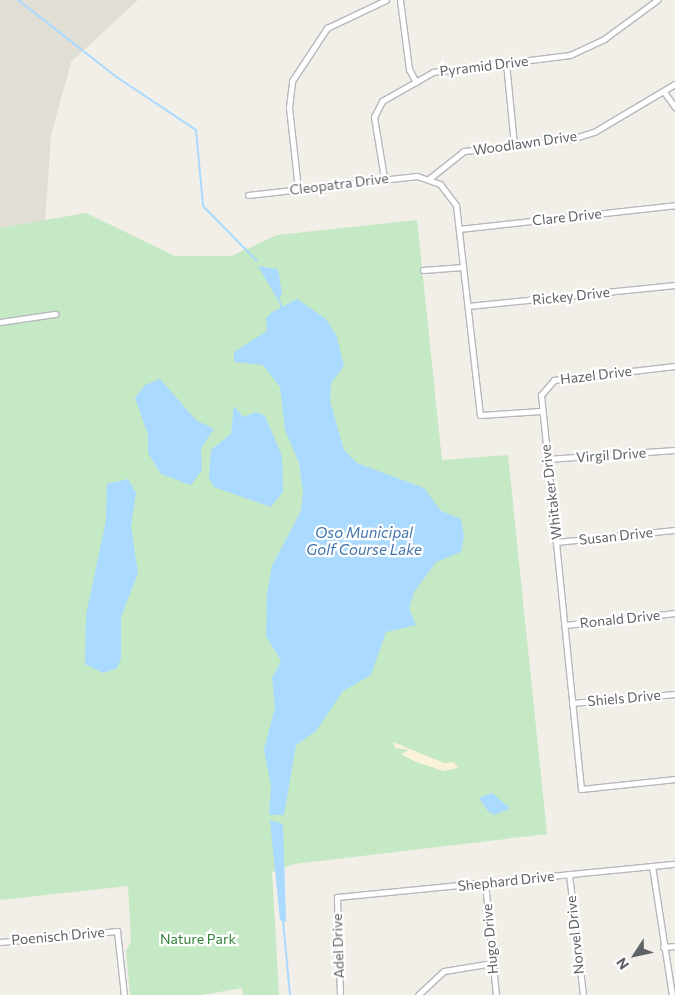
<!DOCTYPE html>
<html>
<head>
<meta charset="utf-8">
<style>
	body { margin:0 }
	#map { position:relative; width:675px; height:995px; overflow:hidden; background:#f1efe8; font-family:Commissioner,sans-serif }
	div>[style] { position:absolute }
	.education>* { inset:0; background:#e1ded6 }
	.green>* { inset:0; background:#c5e8c5 }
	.sand>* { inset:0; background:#fbf3d9 }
	.water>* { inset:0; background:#aadaff }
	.stream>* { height:2px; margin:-1px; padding:0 1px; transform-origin:1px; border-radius:1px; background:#aadaff }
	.roads { filter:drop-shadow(1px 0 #b5b8bc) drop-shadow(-1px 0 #b5b8bc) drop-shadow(0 1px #b5b8bc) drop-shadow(0 -1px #b5b8bc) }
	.street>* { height:5px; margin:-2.5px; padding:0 2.5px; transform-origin:2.5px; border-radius:2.5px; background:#fff }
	span { translate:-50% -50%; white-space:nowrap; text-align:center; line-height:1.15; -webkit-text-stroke:4.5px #fff; paint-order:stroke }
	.street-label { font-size:14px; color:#5f6368 }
	.park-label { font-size:14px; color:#348238 }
	.water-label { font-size:15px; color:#4174aa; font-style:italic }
	.north { position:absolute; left:610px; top:930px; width:50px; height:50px; -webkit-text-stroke:4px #fff; paint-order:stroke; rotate:235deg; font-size:14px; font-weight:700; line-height:20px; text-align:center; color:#5f6368 }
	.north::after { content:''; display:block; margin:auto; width:18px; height:22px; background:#5f6368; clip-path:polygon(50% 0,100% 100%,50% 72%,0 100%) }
</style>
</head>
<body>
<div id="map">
	<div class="education">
		<i style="clip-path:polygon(0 0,138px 0,71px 62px,51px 136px,45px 221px,0 228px)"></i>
	</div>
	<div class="green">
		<i style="clip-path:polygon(86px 213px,175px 256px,232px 256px,277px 235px,417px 220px,442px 460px,508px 455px,547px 834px,294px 864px,272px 872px,279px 995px,243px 995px,242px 988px,202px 995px,130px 995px,126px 951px,131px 941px,128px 886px,0 900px,0 228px)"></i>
	</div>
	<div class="sand">
		<i style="clip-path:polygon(393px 742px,444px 763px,454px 762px,458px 768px,443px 771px,416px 762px,401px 754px,409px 750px,395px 748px)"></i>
	</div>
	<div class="water">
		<i style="clip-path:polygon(258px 266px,278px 269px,282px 293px,278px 300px)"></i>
		<i style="clip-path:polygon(297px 299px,326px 319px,337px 337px,344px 366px,331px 383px,330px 401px,344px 450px,357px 463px,424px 488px,441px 511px,461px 519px,464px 536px,461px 552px,436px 562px,414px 592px,409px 608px,416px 625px,386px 632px,371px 675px,343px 691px,316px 731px,296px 745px,284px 815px,269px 815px,271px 786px,264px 749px,275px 708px,272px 678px,281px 661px,266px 636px,267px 594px,272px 566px,301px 511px,303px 492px,299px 463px,285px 430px,280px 387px,263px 365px,234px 362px,234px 352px,267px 331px,266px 318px,271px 313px)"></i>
		<i style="clip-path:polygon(160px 379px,196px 420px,214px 429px,201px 448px,202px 470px,191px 485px,161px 474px,148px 453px,148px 435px,135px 398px,145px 385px)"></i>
		<i style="clip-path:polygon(234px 406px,243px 417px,256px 412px,265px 416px,282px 456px,283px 492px,271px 507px,214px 487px,209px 478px,211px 450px,231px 434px)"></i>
		<i style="clip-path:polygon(128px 479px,136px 493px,131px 527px,138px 573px,121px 617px,121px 659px,117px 668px,103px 673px,85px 664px,86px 615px,106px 520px,107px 484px)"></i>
		<i style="clip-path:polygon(492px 793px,509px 807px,509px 809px,494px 815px,488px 811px,479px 798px)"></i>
		<i style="clip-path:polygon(270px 820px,283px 824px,286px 922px,280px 920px)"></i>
	</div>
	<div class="stream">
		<i style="left:18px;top:0;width:127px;rotate:38deg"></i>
		<i style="left:118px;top:78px;width:94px;rotate:33.7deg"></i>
		<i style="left:196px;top:130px;width:76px;rotate:84.7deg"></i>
		<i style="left:203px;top:206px;width:77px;rotate:45.5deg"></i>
		<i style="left:279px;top:299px;width:13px;rotate:72deg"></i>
		<i style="left:283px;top:920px;width:75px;rotate:84.7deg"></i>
	</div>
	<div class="roads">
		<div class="street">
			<i style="left:400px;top:0;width:70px;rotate:82.6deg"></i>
			<i style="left:409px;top:69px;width:15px;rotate:62deg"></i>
			<i style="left:506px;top:63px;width:81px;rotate:84.4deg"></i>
			<i style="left:664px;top:92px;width:19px;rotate:54deg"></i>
			<i style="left:384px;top:178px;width:62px;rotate:-99.3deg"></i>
			<i style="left:374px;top:117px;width:18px;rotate:-63deg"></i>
			<i style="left:382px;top:101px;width:59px;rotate:-29.6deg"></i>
			<i style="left:433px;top:72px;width:138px;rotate:-7.1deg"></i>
			<i style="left:570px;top:55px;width:38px;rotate:-25deg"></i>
			<i style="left:604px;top:39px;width:66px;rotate:-36.3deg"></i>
			<i style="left:430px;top:178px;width:43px;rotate:-38.5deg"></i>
			<i style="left:464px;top:151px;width:108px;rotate:-6.4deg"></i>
			<i style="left:571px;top:139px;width:24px;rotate:-17deg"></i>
			<i style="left:594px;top:132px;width:94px;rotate:-30.7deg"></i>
			<i style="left:298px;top:189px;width:82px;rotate:-96.3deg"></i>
			<i style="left:289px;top:107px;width:26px;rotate:-83deg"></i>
			<i style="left:292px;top:81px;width:64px;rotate:-56.6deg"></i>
			<i style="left:327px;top:28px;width:65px;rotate:-25.4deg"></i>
			<i style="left:248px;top:195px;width:170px;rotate:-6.4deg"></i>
			<i style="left:417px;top:176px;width:24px;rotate:19deg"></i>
			<i style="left:440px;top:184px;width:26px;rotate:53deg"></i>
			<i style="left:456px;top:205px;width:211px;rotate:83.5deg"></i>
			<i style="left:480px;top:415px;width:61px;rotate:-3.8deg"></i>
			<i style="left:459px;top:229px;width:217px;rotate:-6.3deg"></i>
			<i style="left:423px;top:270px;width:40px;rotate:-4.3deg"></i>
			<i style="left:468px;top:306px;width:208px;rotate:-5.8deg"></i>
			<i style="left:0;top:322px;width:56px;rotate:-8.3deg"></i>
			<i style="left:675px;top:366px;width:122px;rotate:173.4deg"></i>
			<i style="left:554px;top:380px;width:20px;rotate:131deg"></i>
			<i style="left:541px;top:395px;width:396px;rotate:84.2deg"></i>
			<i style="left:581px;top:789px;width:95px;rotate:-6.1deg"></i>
			<i style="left:547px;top:459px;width:128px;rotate:-4deg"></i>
			<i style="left:556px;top:542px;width:120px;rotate:-5.8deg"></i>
			<i style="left:565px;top:625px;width:111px;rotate:-6.2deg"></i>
			<i style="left:572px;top:703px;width:103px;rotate:-5deg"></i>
			<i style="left:652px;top:866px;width:131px;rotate:81.2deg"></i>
			<i style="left:569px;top:874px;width:122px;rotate:83.4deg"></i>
			<i style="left:485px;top:883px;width:113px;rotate:84.4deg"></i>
			<i style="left:0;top:942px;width:118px;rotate:-5.4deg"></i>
			<i style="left:117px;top:931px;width:64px;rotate:83.8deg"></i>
			<i style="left:663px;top:947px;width:12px;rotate:-5deg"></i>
			<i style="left:340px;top:995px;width:98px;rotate:-91.8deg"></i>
			<i style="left:337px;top:897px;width:340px;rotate:-5.6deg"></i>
			<i style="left:418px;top:995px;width:35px;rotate:-43deg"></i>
			<i style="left:444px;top:971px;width:49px;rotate:-9.5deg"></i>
		</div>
	</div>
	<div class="street-label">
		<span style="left:484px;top:66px;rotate:-7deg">Pyramid Drive</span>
		<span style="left:525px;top:143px;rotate:-8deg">Woodlawn Drive</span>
		<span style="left:339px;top:184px;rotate:-7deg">Cleopatra Drive</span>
		<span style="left:567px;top:217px;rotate:-6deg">Clare Drive</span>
		<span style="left:571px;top:296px;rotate:-6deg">Rickey Drive</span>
		<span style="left:596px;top:375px;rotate:-7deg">Hazel Drive</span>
		<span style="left:611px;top:455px;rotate:-4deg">Virgil Drive</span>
		<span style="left:551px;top:492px;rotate:-97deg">Whitaker Drive</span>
		<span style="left:616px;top:536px;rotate:-6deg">Susan Drive</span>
		<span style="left:620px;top:619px;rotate:-6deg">Ronald Drive</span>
		<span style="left:624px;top:698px;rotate:-5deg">Shiels Drive</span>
		<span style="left:506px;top:881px;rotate:-6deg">Shephard Drive</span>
		<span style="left:575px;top:935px;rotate:-96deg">Norvel Drive</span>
		<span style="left:58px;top:936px;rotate:-5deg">Poenisch Drive</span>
		<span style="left:490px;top:939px;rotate:-95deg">Hugo Drive</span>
		<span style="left:338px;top:946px;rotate:-92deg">Adel Drive</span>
	</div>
	<div class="park-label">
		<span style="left:198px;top:939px">Nature Park</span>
	</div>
	<div class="water-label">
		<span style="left:364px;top:541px">Oso Municipal<br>Golf Course Lake</span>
	</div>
	<div class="north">N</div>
</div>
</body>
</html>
